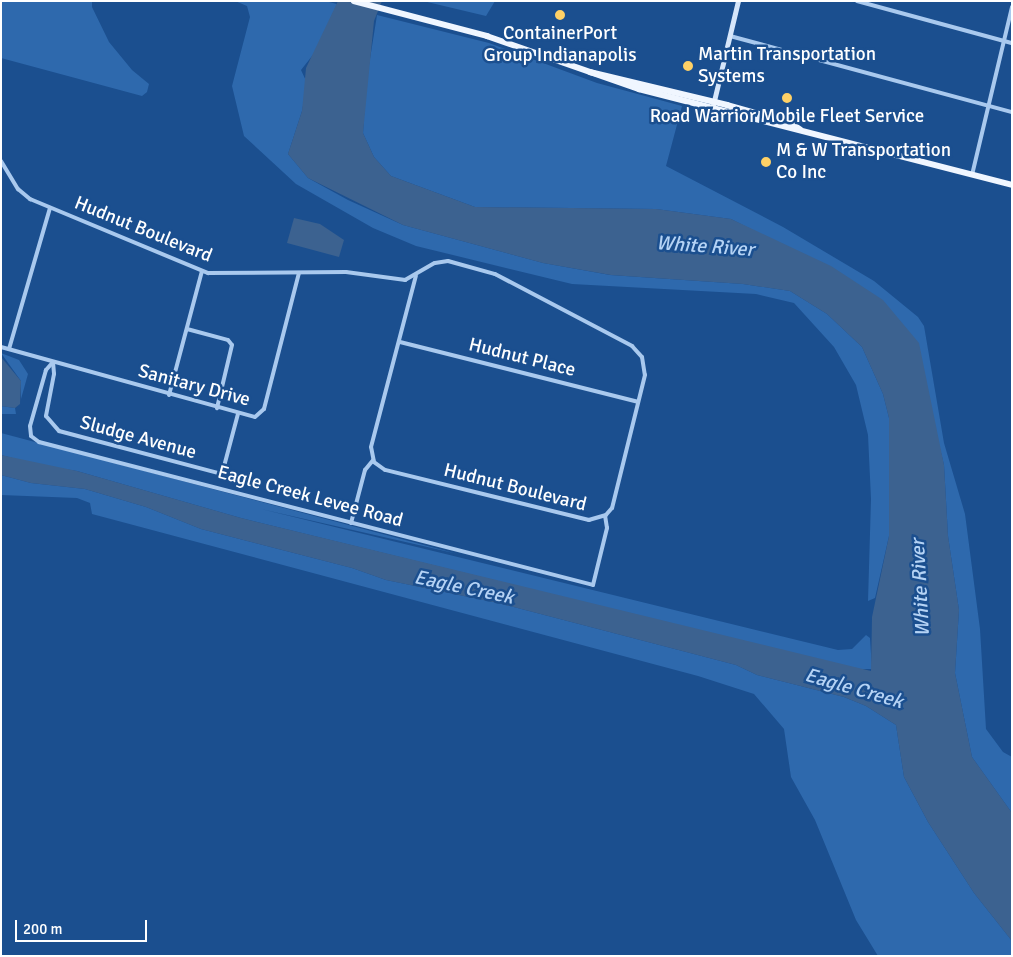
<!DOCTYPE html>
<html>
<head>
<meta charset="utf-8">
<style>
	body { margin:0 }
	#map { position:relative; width:1013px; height:957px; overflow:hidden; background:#1b4f8f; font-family:Signika,sans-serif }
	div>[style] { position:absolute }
	.green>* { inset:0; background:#2e69ad }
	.water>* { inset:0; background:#3c6290 }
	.street>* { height:4px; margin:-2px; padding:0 2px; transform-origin:2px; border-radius:2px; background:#a9c9ee }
	.secondary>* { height:5px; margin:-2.5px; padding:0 2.5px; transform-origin:2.5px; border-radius:2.5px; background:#d6e6fa }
	.primary>* { height:5.5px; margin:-2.75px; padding:0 2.75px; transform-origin:2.75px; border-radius:2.75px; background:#f0f6ff }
	.dots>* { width:14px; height:14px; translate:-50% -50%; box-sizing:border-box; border:2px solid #1b4f8f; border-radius:50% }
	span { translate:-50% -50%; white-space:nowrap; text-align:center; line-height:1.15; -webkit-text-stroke:5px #1b4f8f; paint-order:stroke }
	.poi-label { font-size:19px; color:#fff }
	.left { translate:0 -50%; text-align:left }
	.street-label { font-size:19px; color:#fff }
	.water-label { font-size:20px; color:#b5d3f5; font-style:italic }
	.frame { position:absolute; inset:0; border:2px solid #fff; pointer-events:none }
	.scale { position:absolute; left:15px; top:920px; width:132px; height:22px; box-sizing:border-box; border:2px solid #fff; border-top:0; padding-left:6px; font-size:15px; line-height:18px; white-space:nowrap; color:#fff; -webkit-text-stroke:4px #1b4f8f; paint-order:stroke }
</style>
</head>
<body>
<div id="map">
	<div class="green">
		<i style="clip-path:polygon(1px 1px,92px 1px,92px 7px,109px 42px,132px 70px,149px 84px,147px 92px,142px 96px,1px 58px)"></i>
		<i style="clip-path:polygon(235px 1px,325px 1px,337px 4px,316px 51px,301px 70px,307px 83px,302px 111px,288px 154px,308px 178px,348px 200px,403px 225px,543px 263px,610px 275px,743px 284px,790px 291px,827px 314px,862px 347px,883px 394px,889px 418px,889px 536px,875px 598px,868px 601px,871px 499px,868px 435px,856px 385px,834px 347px,794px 303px,756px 294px,572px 284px,416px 246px,373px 228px,296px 184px,244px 136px,232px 86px,250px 17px,247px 6px)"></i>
		<i style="clip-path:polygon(423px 1px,495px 1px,486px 16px)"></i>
		<i style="clip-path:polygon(377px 15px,489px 43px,597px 83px,682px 106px,666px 166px,783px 227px,874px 281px,918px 317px,924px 326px,944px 443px,965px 514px,980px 629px,986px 729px,1003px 752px,1012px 757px,1012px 813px,972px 757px,955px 673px,959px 610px,948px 536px,944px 465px,932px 415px,776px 242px,731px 219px,656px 209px,475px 207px,391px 176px,374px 157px,363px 133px,366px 84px)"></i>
		<i style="clip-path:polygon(1px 353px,19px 360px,28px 374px,21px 399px,21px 381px)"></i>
		<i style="clip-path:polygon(1px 406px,15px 408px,16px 414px,1px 414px)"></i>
		<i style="clip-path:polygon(1px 433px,458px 554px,261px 509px,838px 650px,852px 649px,866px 635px,870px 638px,872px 669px,856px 669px,241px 518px,77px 471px,39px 465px,1px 455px)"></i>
		<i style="clip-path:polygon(1px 475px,31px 483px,85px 489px,146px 507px,201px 529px,352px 568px,386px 580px,498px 603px,736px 665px,757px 675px,844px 697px,866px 706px,896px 725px,904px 777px,928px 822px,974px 893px,1012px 941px,1012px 956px,878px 956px,856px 920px,815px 820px,791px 777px,784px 729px,754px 694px,698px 676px,92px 514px,90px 503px,77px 498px,1px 495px)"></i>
	</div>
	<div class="water">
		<i style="clip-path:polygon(338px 1px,382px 1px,374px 21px,363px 133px,374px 157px,391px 176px,475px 207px,656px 209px,731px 219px,831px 266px,883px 300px,919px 343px,944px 465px,948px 536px,959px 610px,955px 673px,972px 757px,1012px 813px,1012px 941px,974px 893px,928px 822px,904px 777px,896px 725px,866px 706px,844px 697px,757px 675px,736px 665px,498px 603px,386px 580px,352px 568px,201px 529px,146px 507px,85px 489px,31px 483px,1px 475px,1px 455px,77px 471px,241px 518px,871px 671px,872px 617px,889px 536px,889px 418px,883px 394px,862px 347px,827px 314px,790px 291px,743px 284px,611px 275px,543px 263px,403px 225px,308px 178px,288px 154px,302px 111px,306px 68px)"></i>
		<i style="clip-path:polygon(294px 218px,320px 224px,344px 240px,339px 257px,287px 243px)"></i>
		<i style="clip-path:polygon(1px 357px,21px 381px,20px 404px,15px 408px,1px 406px)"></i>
	</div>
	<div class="street">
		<i style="left:857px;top:1px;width:161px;rotate:15.2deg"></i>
		<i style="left:730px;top:36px;width:292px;rotate:15.1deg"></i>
		<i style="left:1px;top:161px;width:33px;rotate:59deg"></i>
		<i style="left:18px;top:189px;width:16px;rotate:40deg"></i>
		<i style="left:30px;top:199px;width:193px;rotate:22.6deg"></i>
		<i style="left:208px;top:273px;width:138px;rotate:-0.4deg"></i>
		<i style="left:346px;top:272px;width:60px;rotate:7.7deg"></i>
		<i style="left:405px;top:280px;width:34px;rotate:-30deg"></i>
		<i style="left:435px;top:263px;width:13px;rotate:-9deg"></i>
		<i style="left:448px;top:261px;width:49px;rotate:15.5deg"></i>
		<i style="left:495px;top:274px;width:155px;rotate:27.7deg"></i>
		<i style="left:632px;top:346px;width:15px;rotate:48deg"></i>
		<i style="left:642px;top:357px;width:18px;rotate:81deg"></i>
		<i style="left:645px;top:375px;width:137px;rotate:103.9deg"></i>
		<i style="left:612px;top:508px;width:9px;rotate:131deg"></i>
		<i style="left:606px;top:515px;width:18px;rotate:164deg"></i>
		<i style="left:589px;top:520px;width:210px;rotate:-166.2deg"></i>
		<i style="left:385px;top:470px;width:14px;rotate:-144deg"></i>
		<i style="left:374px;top:462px;width:15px;rotate:-101deg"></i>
		<i style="left:371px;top:447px;width:177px;rotate:-75.3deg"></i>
		<i style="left:972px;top:175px;width:173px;rotate:-76.6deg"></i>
		<i style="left:187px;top:329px;width:42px;rotate:15deg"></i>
		<i style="left:228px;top:340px;width:6px;rotate:51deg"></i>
		<i style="left:232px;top:345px;width:65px;rotate:103.4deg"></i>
		<i style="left:400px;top:342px;width:245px;rotate:14.1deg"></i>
		<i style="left:1px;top:347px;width:263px;rotate:15.4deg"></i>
		<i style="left:255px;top:417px;width:12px;rotate:-42deg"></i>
		<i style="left:264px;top:409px;width:140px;rotate:-75.6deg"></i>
		<i style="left:9px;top:349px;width:147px;rotate:-73.8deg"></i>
		<i style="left:53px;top:362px;width:11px;rotate:131deg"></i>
		<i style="left:46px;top:370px;width:58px;rotate:105.9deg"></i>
		<i style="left:30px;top:426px;width:10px;rotate:84deg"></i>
		<i style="left:31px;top:436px;width:10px;rotate:37deg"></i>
		<i style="left:39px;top:442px;width:572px;rotate:14.47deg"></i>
		<i style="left:593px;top:585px;width:59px;rotate:-76.2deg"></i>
		<i style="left:607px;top:528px;width:12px;rotate:-99deg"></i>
		<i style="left:53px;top:362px;width:12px;rotate:85deg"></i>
		<i style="left:54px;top:374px;width:43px;rotate:100.8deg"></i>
		<i style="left:46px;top:416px;width:20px;rotate:49deg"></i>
		<i style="left:59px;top:431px;width:169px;rotate:14.8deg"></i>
		<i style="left:222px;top:474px;width:62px;rotate:-75.1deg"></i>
		<i style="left:169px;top:395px;width:128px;rotate:-75.1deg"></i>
		<i style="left:351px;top:523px;width:55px;rotate:-75.2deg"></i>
		<i style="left:365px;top:470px;width:13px;rotate:-51deg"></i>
	</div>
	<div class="secondary">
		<i style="left:713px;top:105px;width:107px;rotate:-76.5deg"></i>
	</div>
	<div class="primary">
		<i style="left:354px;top:1px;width:138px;rotate:14.7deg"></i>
		<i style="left:487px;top:36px;width:161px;rotate:19.2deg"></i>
		<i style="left:639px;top:89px;width:385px;rotate:14.4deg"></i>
		<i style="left:590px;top:72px;width:141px;rotate:13.5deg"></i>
		<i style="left:727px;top:105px;width:66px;rotate:15.7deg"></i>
		<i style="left:791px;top:123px;width:11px;rotate:34deg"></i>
	</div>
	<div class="dots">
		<i style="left:560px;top:15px;background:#ffd166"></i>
		<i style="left:688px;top:66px;background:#ffd166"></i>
		<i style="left:787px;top:98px;background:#ffd166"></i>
		<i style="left:766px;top:162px;background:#ffd166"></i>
	</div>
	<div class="poi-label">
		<span style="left:560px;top:45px">ContainerPort<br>Group Indianapolis</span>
		<span class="left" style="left:698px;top:66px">Martin Transportation<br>Systems</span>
		<span style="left:787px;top:117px">Road Warrior Mobile Fleet Service</span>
		<span class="left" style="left:776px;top:162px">M &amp; W Transportation<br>Co Inc</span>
	</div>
	<div class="street-label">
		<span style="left:143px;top:230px;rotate:22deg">Hudnut Boulevard</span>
		<span style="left:522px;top:358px;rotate:14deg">Hudnut Place</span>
		<span style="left:194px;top:386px;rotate:15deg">Sanitary Drive</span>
		<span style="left:138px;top:438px;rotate:15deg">Sludge Avenue</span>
		<span style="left:515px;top:488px;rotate:14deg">Hudnut Boulevard</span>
		<span style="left:310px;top:497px;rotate:15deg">Eagle Creek Levee Road</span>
	</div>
	<div class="water-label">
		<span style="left:705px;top:246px;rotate:4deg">White River</span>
		<span style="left:464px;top:587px;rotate:12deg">Eagle Creek</span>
		<span style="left:920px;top:588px;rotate:-93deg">White River</span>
		<span style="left:854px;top:688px;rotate:16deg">Eagle Creek</span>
	</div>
	<div class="frame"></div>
	<div class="scale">200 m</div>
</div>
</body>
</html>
